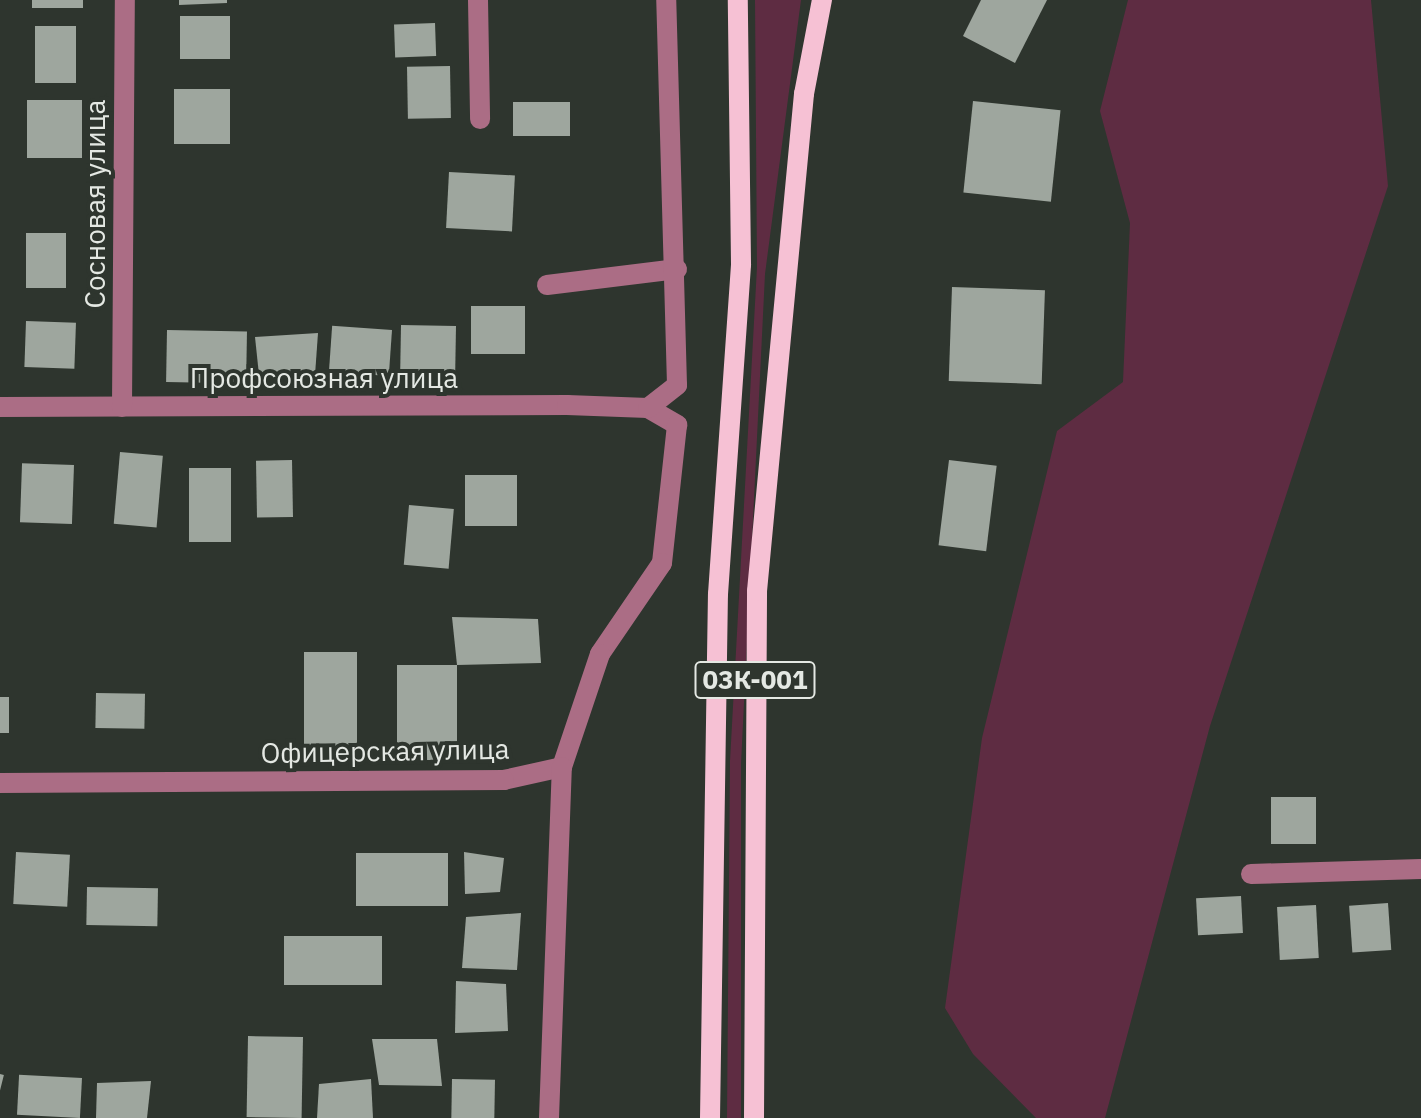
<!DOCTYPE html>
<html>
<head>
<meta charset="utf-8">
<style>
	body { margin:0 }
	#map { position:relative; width:1421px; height:1118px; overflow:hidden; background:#2e352e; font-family:"IBM Plex Sans",sans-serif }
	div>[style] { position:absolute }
	.green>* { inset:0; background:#5e2c42 }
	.building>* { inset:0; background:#9ea69e; transform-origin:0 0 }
	.minor>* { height:20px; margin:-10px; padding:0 10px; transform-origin:10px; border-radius:10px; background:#ab6d85 }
	.major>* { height:20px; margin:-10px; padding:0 10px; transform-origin:10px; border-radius:10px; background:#f6c1d4 }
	span { translate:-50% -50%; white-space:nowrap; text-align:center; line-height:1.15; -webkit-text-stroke:8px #2e352e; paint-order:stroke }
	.shield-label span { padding:2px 6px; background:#2e352e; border:2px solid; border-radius:6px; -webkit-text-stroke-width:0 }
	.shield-label { font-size:26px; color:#e4e8e3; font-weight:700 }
	.street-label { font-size:28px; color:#e4e8e3 }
</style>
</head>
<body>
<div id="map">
	<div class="green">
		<i style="clip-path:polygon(755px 0,801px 0,765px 274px,741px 764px,741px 1118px,727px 1118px,730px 761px,757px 267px)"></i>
		<i style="clip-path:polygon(1128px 0,1371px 0,1388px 186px,1210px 726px,1105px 1118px,1036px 1118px,973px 1054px,945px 1008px,982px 738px,1057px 431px,1123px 382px,1130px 223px,1100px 111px)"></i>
	</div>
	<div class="building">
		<i style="left:32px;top:0;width:51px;height:8px"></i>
		<i style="clip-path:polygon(179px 0,227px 0,227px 3px,179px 5px)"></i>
		<i style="clip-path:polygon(981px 0,1047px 0,1015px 63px,963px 36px)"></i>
		<i style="left:180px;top:16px;width:50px;height:43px"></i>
		<i style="left:435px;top:23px;width:33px;height:41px;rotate:88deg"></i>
		<i style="left:35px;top:26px;width:41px;height:57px"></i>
		<i style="left:450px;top:66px;width:52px;height:43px;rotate:89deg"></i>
		<i style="left:174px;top:89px;width:56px;height:55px"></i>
		<i style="left:27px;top:100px;width:55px;height:58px"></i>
		<i style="left:973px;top:101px;width:88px;height:92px;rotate:6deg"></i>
		<i style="left:513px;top:102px;width:57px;height:34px"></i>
		<i style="left:449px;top:172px;width:66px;height:56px;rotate:3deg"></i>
		<i style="left:66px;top:233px;width:55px;height:40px;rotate:90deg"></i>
		<i style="left:952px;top:287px;width:93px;height:94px;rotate:2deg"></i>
		<i style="left:525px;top:306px;width:48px;height:54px;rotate:90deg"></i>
		<i style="left:26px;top:321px;width:50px;height:46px;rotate:2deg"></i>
		<i style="left:456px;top:326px;width:51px;height:55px;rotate:91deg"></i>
		<i style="left:167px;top:330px;width:80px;height:52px;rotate:1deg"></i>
		<i style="left:392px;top:330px;width:46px;height:60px;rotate:94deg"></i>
		<i style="clip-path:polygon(318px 333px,315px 375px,259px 375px,255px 337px)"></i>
		<i style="left:120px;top:452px;width:43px;height:72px;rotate:5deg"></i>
		<i style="left:292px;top:460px;width:57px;height:36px;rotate:89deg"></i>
		<i style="left:949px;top:460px;width:48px;height:86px;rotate:7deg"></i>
		<i style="left:74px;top:465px;width:59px;height:52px;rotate:92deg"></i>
		<i style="left:189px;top:468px;width:42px;height:74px"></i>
		<i style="left:465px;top:475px;width:52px;height:51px"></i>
		<i style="left:409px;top:505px;width:45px;height:60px;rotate:5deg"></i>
		<i style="clip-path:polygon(452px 617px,538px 619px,541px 663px,457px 665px)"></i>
		<i style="left:357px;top:652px;width:104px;height:53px;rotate:90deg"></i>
		<i style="left:397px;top:665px;width:60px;height:95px"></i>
		<i style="left:96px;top:693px;width:49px;height:35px;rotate:1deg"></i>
		<i style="left:0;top:697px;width:9px;height:36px"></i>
		<i style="left:1316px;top:797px;width:47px;height:45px;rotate:90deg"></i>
		<i style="left:16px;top:852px;width:54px;height:52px;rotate:3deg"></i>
		<i style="clip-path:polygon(464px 852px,504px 858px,500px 892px,465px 894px)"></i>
		<i style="left:356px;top:853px;width:92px;height:53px"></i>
		<i style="left:87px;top:887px;width:71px;height:38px;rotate:1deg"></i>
		<i style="left:1241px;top:896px;width:37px;height:45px;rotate:87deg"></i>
		<i style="left:1388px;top:903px;width:47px;height:39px;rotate:86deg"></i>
		<i style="left:1316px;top:905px;width:53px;height:39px;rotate:87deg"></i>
		<i style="clip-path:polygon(521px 913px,517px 970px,462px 968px,466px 917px)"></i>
		<i style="left:284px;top:936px;width:98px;height:49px"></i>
		<i style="clip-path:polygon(456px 981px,506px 984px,508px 1031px,455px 1033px)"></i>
		<i style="left:303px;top:1037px;width:81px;height:55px;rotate:91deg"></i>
		<i style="clip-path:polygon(372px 1039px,437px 1039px,442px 1086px,379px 1085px)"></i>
		<i style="left:0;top:1074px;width:4px;height:44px;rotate:14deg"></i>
		<i style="left:82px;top:1078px;width:40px;height:63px;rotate:93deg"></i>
		<i style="clip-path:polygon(371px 1079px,373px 1118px,317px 1118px,319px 1084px)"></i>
		<i style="left:452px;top:1079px;width:43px;height:39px;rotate:1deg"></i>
		<i style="clip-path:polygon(151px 1081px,147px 1118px,96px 1118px,97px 1083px)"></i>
	</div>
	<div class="minor">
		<i style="left:478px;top:0;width:119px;rotate:89deg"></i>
		<i style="left:547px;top:285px;width:131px;rotate:-7deg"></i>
		<i style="left:0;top:407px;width:567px;rotate:-0.2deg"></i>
		<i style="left:567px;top:405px;width:81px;rotate:2.1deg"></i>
		<i style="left:648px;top:408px;width:34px;rotate:30deg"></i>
		<i style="left:677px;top:425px;width:139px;rotate:96.2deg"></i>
		<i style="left:662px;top:563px;width:110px;rotate:124.3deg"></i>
		<i style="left:600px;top:654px;width:119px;rotate:108.6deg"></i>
		<i style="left:562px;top:767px;width:59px;rotate:167.4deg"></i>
		<i style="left:504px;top:780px;width:504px;rotate:179.66deg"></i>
		<i style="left:122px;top:407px;width:407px;rotate:-89.6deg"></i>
		<i style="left:648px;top:408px;width:37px;rotate:-38deg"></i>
		<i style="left:677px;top:385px;width:385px;rotate:-91.6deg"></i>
		<i style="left:1251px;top:874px;width:170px;rotate:-1.7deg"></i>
		<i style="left:549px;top:1118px;width:351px;rotate:-87.9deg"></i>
	</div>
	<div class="major">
		<i style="left:710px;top:1118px;width:524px;rotate:-89.13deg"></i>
		<i style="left:718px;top:594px;width:331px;rotate:-86deg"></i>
		<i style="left:741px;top:264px;width:264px;rotate:-90.7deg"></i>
		<i style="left:754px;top:1118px;width:527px;rotate:-89.67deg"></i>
		<i style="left:757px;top:591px;width:499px;rotate:-84.6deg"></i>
		<i style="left:804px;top:94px;width:96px;rotate:-79.2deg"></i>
	</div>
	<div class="shield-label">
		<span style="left:755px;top:680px">03К-001</span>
	</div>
	<div class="street-label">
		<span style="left:95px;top:204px;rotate:-90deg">Сосновая улица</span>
		<span style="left:324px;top:378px">Профсоюзная улица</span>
		<span style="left:385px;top:751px;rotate:-1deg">Офицерская улица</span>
	</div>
</div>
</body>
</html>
